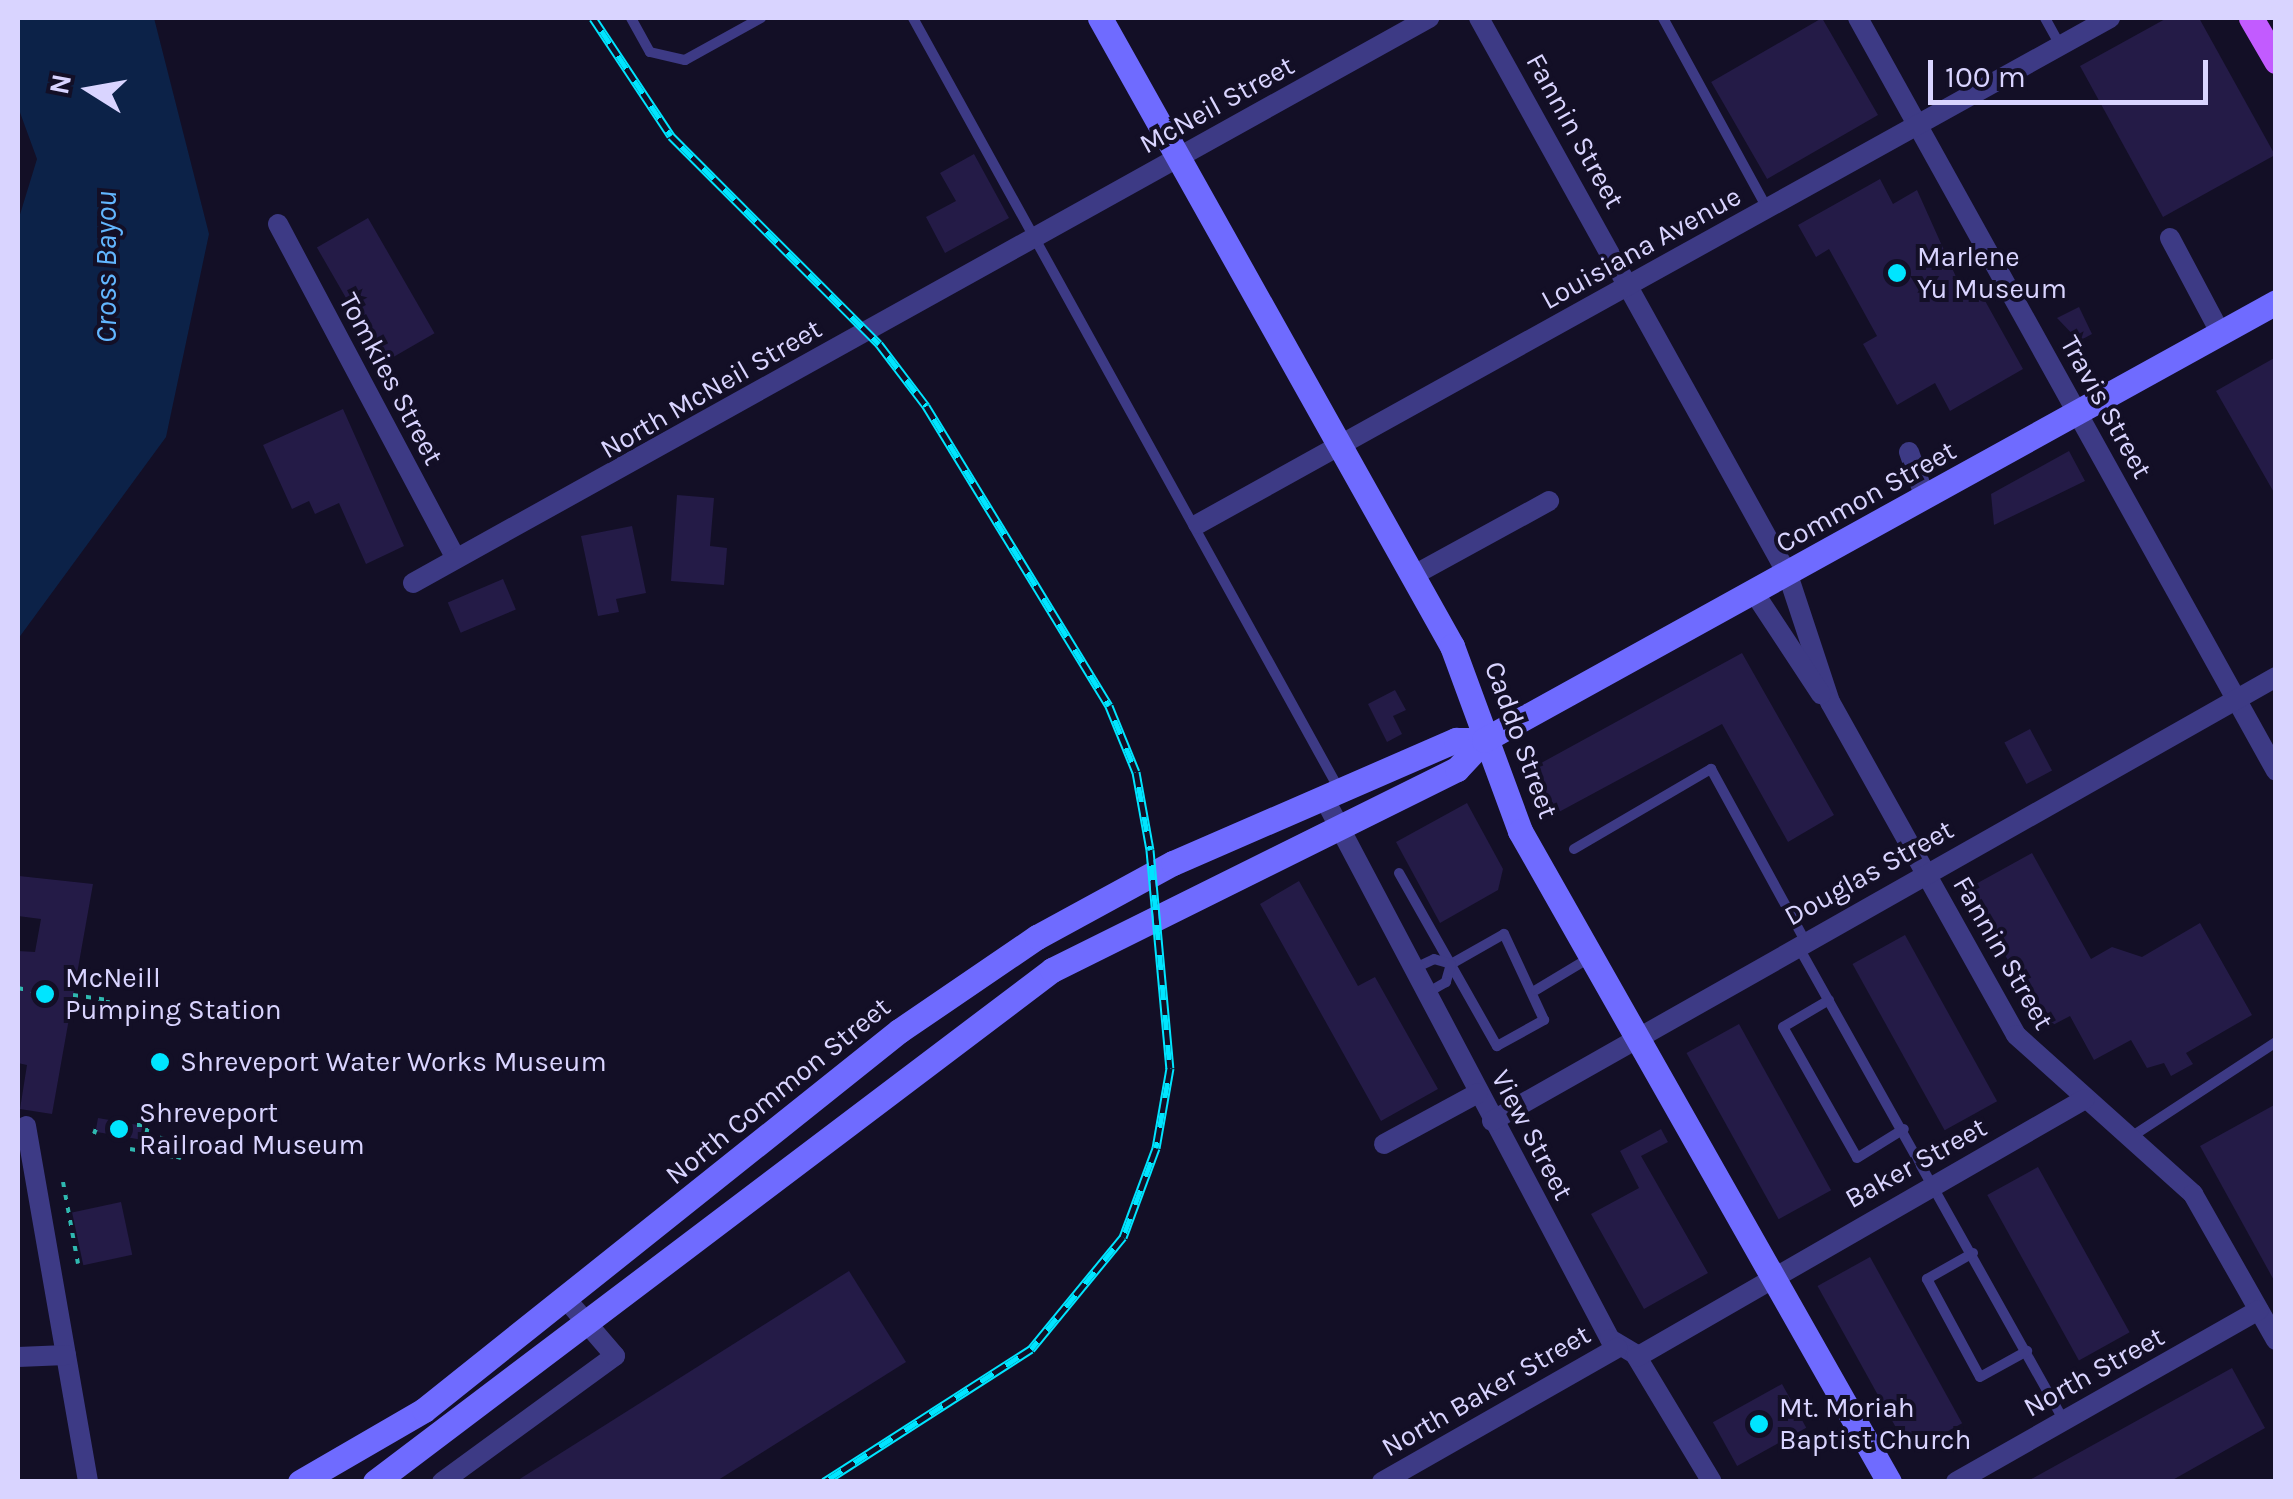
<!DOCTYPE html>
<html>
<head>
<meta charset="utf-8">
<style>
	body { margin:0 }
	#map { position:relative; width:2293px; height:1499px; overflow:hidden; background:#130f26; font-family:Karla,sans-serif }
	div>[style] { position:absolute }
	.water>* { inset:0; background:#0c2248 }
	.building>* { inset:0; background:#241b47; transform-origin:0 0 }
	.path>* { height:4px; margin-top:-2px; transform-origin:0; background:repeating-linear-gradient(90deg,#2fb8b0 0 5px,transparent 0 13px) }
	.lane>* { height:10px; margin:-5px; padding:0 5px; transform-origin:5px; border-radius:5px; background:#3d3a85 }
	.street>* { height:20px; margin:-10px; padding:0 10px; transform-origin:10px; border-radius:10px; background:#3d3a85 }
	.secondary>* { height:25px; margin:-12.5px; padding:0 12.5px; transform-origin:12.5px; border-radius:12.5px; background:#6f6bff }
	.primary>* { height:25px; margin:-12.5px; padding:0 12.5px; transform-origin:12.5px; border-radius:12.5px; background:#c25bff }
	.rail>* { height:9px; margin-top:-4.5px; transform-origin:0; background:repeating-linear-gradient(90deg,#130f26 0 15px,#00e5ff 0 30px); box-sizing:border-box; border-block:2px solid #00e5ff }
	.dots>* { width:28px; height:28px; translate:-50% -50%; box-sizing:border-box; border:5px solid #130f26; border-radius:50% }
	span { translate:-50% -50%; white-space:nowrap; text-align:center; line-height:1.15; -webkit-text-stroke:8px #130f26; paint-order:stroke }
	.street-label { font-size:28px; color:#d9d4ff }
	.poi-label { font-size:28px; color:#d9d4ff }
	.left { translate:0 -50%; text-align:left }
	.water-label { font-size:30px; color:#62b6ff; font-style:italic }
	.frame { position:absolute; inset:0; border:20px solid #d9d4ff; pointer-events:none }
	.north { position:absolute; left:40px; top:40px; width:100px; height:100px; -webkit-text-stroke:8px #130f26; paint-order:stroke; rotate:281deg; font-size:28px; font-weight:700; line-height:40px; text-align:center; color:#d9d4ff }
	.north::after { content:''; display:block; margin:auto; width:35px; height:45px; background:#d9d4ff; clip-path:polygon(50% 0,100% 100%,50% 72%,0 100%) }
	.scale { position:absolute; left:1928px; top:60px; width:280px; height:45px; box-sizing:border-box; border:5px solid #d9d4ff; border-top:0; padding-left:12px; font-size:30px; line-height:35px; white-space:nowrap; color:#d9d4ff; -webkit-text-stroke:8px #130f26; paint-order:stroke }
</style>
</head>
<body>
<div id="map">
	<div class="water">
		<i style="clip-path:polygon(18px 18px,154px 18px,209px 234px,166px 437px,18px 639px,18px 221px,37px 159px,18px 107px)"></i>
	</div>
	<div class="building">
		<i style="left:1822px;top:18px;width:112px;height:128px;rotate:60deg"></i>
		<i style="clip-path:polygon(2167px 18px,2199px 18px,2275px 155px,2163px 217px,2080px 66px)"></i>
		<i style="clip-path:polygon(974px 154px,1009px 218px,945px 253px,926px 217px,956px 201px,940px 173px)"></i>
		<i style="clip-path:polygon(1880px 179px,1893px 204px,1917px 190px,1961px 288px,1974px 281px,2023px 369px,1950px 411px,1935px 383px,1897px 405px,1863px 344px,1877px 336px,1829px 249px,1816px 257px,1798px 225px)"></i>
		<i style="left:368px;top:218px;width:133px;height:59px;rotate:60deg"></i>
		<i style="clip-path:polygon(2079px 307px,2092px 334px,2079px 341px,2057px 318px)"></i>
		<i style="clip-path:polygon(2276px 357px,2276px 496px,2216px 391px)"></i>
		<i style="clip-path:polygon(343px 409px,404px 546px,366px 564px,339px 503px,315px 514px,309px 501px,292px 509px,263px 445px)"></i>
		<i style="clip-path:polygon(2069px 451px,2085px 481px,1994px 525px,1991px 494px)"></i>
		<i style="clip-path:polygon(677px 495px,714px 498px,710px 546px,727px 548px,724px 585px,671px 581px)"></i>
		<i style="clip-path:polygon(632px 526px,646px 593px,616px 599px,619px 612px,598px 616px,581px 536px)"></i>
		<i style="left:503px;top:579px;width:33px;height:60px;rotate:67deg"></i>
		<i style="clip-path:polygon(1742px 653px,1834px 815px,1788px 842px,1722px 724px,1557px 813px,1532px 768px)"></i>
		<i style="clip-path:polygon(1395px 690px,1406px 710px,1393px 716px,1402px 734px,1387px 742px,1368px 704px)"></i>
		<i style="left:2030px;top:729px;width:47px;height:29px;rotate:62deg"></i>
		<i style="clip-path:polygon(1467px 803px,1503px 869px,1498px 890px,1440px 923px,1396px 842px)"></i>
		<i style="clip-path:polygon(2032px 853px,2091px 959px,2112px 947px,2142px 957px,2200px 923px,2252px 1015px,2186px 1053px,2193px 1064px,2171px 1076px,2164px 1063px,2147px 1068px,2131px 1040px,2094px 1060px,2070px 1016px,2049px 1027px,1965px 890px)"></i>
		<i style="clip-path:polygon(19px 876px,93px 884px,52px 1114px,20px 1109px,27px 1065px,18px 1063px,18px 951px,35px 952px,41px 919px,18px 916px)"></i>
		<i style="clip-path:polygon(1299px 881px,1358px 986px,1375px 977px,1438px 1089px,1381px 1121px,1260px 904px)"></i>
		<i style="left:1905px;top:935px;width:190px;height:60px;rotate:61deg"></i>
		<i style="left:1739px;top:1024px;width:190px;height:60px;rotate:61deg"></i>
		<i style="clip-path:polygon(2276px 1104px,2276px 1284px,2200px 1146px)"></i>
		<i style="left:98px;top:1118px;width:45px;height:14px;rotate:10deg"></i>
		<i style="clip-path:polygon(1661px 1129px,1668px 1142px,1641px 1156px,1708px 1273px,1644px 1309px,1591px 1214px,1639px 1188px,1620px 1151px)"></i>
		<i style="left:2038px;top:1167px;width:189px;height:58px;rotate:61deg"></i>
		<i style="left:121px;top:1202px;width:54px;height:50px;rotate:78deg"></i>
		<i style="left:1870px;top:1257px;width:190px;height:60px;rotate:61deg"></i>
		<i style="clip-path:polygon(849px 1271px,906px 1362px,715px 1482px,515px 1482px)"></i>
		<i style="clip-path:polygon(2232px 1368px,2265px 1428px,2169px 1482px,2026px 1482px)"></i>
		<i style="left:1782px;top:1384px;width:50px;height:79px;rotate:61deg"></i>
	</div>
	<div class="path">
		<i style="left:18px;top:988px;width:13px;rotate:13deg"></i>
		<i style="left:73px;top:995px;width:35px;rotate:8deg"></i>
		<i style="left:108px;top:1000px;width:11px;rotate:100deg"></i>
		<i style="left:137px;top:1125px;width:11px"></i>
		<i style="left:148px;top:1125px;width:15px;rotate:-79deg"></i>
		<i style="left:94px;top:1134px;width:12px;rotate:-70deg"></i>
		<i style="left:147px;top:1135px;width:62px;rotate:12deg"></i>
		<i style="left:130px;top:1149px;width:52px;rotate:10deg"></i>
		<i style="left:181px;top:1158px;width:39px;rotate:-162deg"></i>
		<i style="left:144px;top:1146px;width:21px;rotate:-79deg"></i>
		<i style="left:63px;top:1182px;width:83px;rotate:79.6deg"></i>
	</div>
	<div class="lane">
		<i style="left:631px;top:18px;width:39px;rotate:61deg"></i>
		<i style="left:650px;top:52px;width:36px;rotate:13deg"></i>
		<i style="left:685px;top:60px;width:87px;rotate:-28.9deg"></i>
		<i style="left:913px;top:18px;width:883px;rotate:61.08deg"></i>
		<i style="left:1663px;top:18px;width:217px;rotate:61.3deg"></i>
		<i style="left:2045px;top:18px;width:31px;rotate:61deg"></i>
		<i style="left:1574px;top:849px;width:159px;rotate:-30.3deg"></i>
		<i style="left:1711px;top:769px;width:196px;rotate:61.3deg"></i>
		<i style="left:1399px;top:873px;width:199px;rotate:60.5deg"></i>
		<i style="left:1497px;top:1046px;width:54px;rotate:-29deg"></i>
		<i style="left:1544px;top:1020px;width:95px;rotate:-114.9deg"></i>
		<i style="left:1504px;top:934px;width:61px;rotate:150.5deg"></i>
		<i style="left:1798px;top:946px;width:544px;rotate:60.75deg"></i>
		<i style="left:1413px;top:969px;width:23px;rotate:-25deg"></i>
		<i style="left:1434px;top:959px;width:18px;rotate:16deg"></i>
		<i style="left:1451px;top:964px;width:19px;rotate:106deg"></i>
		<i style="left:1446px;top:982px;width:22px;rotate:150deg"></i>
		<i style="left:1536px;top:990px;width:64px;rotate:-31deg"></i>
		<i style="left:1829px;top:1000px;width:53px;rotate:149.6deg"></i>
		<i style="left:1783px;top:1027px;width:150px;rotate:60.5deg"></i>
		<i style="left:1857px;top:1158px;width:55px;rotate:-31.7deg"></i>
		<i style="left:2131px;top:1137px;width:173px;rotate:-33.2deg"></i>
		<i style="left:1973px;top:1253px;width:53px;rotate:150.5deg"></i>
		<i style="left:1927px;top:1279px;width:111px;rotate:61.6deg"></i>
		<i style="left:1980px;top:1377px;width:54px;rotate:-29deg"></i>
	</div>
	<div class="street">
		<i style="left:1479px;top:18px;width:637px;rotate:60.98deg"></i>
		<i style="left:1788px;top:575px;width:134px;rotate:71.7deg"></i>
		<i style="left:1830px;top:702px;width:381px;rotate:60.8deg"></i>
		<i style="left:2016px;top:1035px;width:238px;rotate:41.9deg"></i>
		<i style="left:2193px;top:1194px;width:168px;rotate:60.4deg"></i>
		<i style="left:1858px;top:18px;width:861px;rotate:60.96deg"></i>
		<i style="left:278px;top:224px;width:379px;rotate:62deg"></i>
		<i style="left:2170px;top:238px;width:106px;rotate:62deg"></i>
		<i style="left:1909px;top:452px;width:49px;rotate:70.8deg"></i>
		<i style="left:1198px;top:524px;width:1043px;rotate:-29.02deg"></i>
		<i style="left:1414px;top:575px;width:154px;rotate:-28.7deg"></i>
		<i style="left:413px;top:583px;width:1163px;rotate:-29.08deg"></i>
		<i style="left:1755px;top:594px;width:120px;rotate:56.6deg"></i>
		<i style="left:1324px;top:798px;width:612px;rotate:62.14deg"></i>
		<i style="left:1610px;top:1339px;width:29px;rotate:31deg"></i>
		<i style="left:1635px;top:1354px;width:149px;rotate:59deg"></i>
		<i style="left:1492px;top:1121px;width:901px;rotate:-29.52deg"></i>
		<i style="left:26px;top:1126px;width:361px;rotate:80.1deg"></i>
		<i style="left:1384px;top:1144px;width:107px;rotate:-28.5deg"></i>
		<i style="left:18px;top:1357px;width:48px;rotate:-2.4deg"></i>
		<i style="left:1637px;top:1357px;width:517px;rotate:-29.94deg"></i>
		<i style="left:442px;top:1482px;width:214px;rotate:-36.1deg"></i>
		<i style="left:615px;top:1356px;width:75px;rotate:-130.7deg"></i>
		<i style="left:1382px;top:1482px;width:271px;rotate:-29.7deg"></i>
		<i style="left:1956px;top:1482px;width:348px;rotate:-29.6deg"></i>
	</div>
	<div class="secondary">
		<i style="left:1100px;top:18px;width:720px;rotate:60.73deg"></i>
		<i style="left:1452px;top:646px;width:197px;rotate:69.8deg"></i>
		<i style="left:1520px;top:831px;width:748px;rotate:60.45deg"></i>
		<i style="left:300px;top:1482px;width:143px;rotate:-30.1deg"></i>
		<i style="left:424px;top:1410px;width:608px;rotate:-38.59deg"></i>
		<i style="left:899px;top:1031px;width:167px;rotate:-34.3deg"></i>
		<i style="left:1037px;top:937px;width:155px;rotate:-28.6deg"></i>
		<i style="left:1173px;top:863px;width:309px;rotate:-23.5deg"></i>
		<i style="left:1456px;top:740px;width:28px"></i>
		<i style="left:375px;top:1482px;width:849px;rotate:-37.1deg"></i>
		<i style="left:1052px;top:970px;width:452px;rotate:-26.4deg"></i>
		<i style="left:1457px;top:769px;width:40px;rotate:-47deg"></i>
		<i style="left:1484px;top:740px;width:905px;rotate:-28.94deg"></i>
	</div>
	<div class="primary">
		<i style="left:2251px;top:18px;width:50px;rotate:59.8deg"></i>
	</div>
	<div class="rail">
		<i style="left:593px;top:18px;width:141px;rotate:56.5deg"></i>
		<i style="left:671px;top:136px;width:294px;rotate:45deg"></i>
		<i style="left:879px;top:344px;width:78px;rotate:52.8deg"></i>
		<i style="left:926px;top:406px;width:351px;rotate:58.6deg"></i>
		<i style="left:1109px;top:706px;width:71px;rotate:67.8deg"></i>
		<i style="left:1136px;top:772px;width:79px;rotate:79.8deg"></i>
		<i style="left:1150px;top:850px;width:219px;rotate:84.8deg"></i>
		<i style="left:1170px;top:1068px;width:81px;rotate:99.9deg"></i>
		<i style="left:1156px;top:1148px;width:95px;rotate:110.3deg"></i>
		<i style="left:1123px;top:1237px;width:145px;rotate:129.4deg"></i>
		<i style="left:1031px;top:1349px;width:246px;rotate:147.3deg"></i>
	</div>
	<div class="dots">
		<i style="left:1897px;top:273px;background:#00e5ff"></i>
		<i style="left:45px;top:994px;background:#00e5ff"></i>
		<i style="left:160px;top:1062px;background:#00e5ff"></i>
		<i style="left:119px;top:1129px;background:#00e5ff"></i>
		<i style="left:1759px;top:1424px;background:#00e5ff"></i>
	</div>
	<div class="street-label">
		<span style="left:1217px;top:105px;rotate:-29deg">McNeil Street</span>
		<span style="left:1575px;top:131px;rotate:61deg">Fannin Street</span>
		<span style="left:1641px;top:248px;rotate:-29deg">Louisiana Avenue</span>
		<span style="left:391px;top:379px;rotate:62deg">Tomkies Street</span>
		<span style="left:711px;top:389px;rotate:-30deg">North McNeil Street</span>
		<span style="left:2106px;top:407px;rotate:61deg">Travis Street</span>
		<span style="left:1866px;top:497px;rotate:-29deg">Common Street</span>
		<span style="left:1521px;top:740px;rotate:70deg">Caddo Street</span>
		<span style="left:1869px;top:873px;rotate:-29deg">Douglas Street</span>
		<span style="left:2003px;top:953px;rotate:60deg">Fannin Street</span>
		<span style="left:778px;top:1091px;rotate:-39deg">North Common Street</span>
		<span style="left:1532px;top:1135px;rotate:62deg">View Street</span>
		<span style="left:1916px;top:1163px;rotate:-29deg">Baker Street</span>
		<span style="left:2094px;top:1372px;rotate:-29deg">North Street</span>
		<span style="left:1486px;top:1391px;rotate:-30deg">North Baker Street</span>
	</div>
	<div class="poi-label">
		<span class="left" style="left:1917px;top:273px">Marlene<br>Yu Museum</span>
		<span class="left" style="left:65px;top:994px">McNeill<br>Pumping Station</span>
		<span class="left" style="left:180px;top:1062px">Shreveport Water Works Museum</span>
		<span class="left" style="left:139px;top:1129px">Shreveport<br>Railroad Museum</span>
		<span class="left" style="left:1779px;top:1424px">Mt. Moriah<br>Baptist Church</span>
	</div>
	<div class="water-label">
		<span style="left:106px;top:267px;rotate:-90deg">Cross Bayou</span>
	</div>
	<div class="frame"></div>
	<div class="north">N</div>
	<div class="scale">100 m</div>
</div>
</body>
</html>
